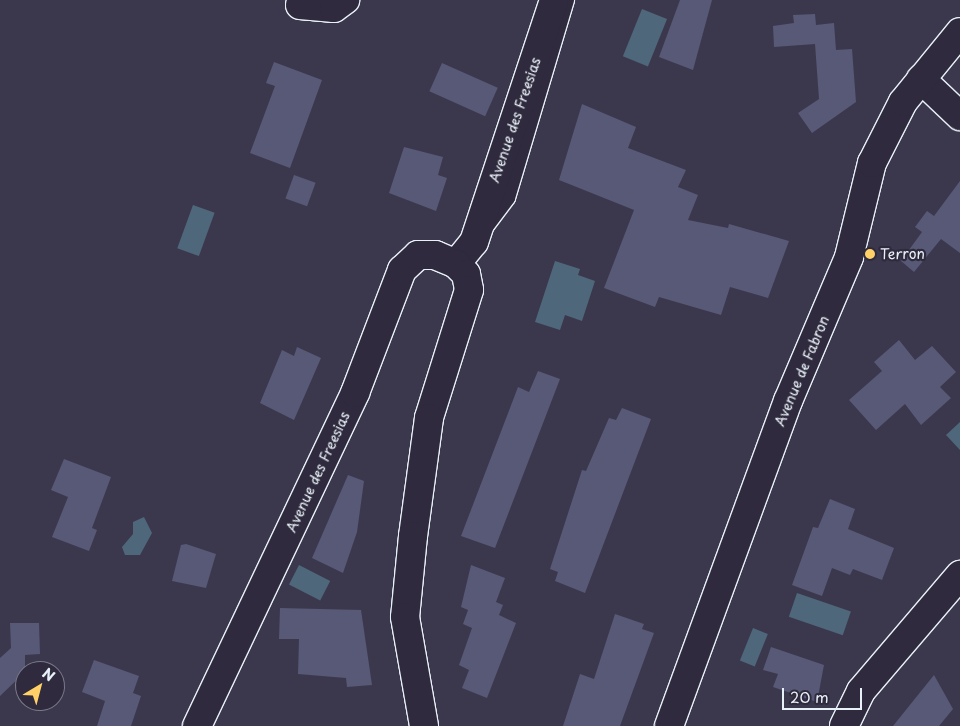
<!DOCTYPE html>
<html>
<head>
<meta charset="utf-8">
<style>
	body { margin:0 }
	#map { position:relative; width:960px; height:726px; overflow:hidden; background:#3b384e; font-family:"Playpen Sans",sans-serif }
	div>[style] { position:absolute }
	.water>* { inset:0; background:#4f677a; transform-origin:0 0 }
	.building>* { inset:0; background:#575976; transform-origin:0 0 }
	.roads { filter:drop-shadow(1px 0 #e8f1f8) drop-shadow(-1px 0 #e8f1f8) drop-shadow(0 1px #e8f1f8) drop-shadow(0 -1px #e8f1f8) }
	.lane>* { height:14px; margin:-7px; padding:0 7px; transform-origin:7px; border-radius:7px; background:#2f2a3d }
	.street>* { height:28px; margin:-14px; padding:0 14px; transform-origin:14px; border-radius:14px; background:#2f2a3d }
	.secondary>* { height:28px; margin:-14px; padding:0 14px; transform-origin:14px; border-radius:14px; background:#2f2a3d }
	.dots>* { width:14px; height:14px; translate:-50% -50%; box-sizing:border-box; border:2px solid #2f2a3d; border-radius:50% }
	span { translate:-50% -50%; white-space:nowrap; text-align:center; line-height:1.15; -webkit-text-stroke:4.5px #2f2a3d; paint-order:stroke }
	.street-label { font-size:14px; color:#e8f1f8 }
	.poi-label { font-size:14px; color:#e8f1f8 }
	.left { translate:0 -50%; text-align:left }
	.north { position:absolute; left:15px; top:661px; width:50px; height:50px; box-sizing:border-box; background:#2f2a3d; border:1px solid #797a88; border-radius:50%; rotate:37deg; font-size:14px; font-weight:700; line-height:20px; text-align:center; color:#e8f1f8 }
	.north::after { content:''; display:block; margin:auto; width:18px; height:22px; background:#ffd166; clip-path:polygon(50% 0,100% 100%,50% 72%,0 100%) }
	.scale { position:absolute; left:782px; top:688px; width:80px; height:22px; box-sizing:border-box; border:2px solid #e8f1f8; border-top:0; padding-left:6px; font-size:15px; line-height:18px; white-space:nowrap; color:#e8f1f8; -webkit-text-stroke:4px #2f2a3d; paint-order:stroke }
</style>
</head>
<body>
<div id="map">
	<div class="water">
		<i style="left:642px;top:9px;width:27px;height:51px;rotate:22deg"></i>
		<i style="left:193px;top:205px;width:23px;height:46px;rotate:20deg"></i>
		<i style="clip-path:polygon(555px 261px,580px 269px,578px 275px,595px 281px,582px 321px,565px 315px,560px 330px,535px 322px)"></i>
		<i style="clip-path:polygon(960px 422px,960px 450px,946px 435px)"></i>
		<i style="clip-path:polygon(144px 517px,152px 533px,140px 555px,125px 555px,122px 547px,133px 534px,133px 522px)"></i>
		<i style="left:299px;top:565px;width:35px;height:22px;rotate:27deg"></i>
		<i style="left:797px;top:593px;width:57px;height:25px;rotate:19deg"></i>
		<i style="left:753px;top:628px;width:16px;height:35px;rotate:22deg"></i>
	</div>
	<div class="building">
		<i style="clip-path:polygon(680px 0,712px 0,693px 70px,659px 57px)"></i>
		<i style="clip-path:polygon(815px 14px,816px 25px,834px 23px,836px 50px,852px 49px,856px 102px,812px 133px,798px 113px,819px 99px,815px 44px,774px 47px,773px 26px,794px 23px,793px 15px)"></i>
		<i style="clip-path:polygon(274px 62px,322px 80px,290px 168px,250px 153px,275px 86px,266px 83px)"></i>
		<i style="left:442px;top:63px;width:61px;height:31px;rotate:24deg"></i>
		<i style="clip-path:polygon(582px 104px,636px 127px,628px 148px,686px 170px,678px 187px,698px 195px,688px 220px,728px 228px,729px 224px,789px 241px,768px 298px,730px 287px,721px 315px,659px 297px,655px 307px,604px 288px,634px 210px,559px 180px)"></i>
		<i style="clip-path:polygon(404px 147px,443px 157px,438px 175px,447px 178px,436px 211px,389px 193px)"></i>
		<i style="left:294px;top:175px;width:23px;height:25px;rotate:20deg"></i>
		<i style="clip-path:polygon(960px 181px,960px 253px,941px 239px,914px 272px,901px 261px,922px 232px,915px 227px,927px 211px,934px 216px)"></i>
		<i style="clip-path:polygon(899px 340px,915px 360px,932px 346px,956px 372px,940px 387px,951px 398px,921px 425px,905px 404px,876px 430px,849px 400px,882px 371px,874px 362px)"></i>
		<i style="clip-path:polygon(297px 347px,321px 358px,294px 420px,260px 403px,282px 350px,294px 356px)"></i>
		<i style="clip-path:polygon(538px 371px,560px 379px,495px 548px,461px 536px,518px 387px,529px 392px)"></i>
		<i style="clip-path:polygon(622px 408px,651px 419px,585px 593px,555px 581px,558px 572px,550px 569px,582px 470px,586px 471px,609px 418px,616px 420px)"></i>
		<i style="clip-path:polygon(64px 459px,111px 477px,92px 528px,97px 530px,89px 551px,52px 537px,68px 497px,51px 490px)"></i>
		<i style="clip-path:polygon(348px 475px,364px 481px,357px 532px,343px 573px,312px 558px)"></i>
		<i style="clip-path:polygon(830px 499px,855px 509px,848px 529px,894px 548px,882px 580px,853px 569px,850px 575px,832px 568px,822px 596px,792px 585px,813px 527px,818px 528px)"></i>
		<i style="clip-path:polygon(186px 544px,216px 554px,206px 588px,172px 581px,181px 545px)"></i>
		<i style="clip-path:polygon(471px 565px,505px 578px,496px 602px,503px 605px,499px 615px,516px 623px,487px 698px,462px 688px,469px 670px,459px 665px,472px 628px,463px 624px,468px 610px,461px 607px)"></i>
		<i style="clip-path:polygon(280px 608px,361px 610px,372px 685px,347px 687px,346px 678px,298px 674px,299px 639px,279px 639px)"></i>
		<i style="clip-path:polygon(615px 614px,644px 624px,642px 629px,654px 633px,620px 726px,563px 726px,580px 674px,594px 679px)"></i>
		<i style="clip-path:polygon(10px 623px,39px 623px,40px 654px,25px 655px,25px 672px,0 696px,0 658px,11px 648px)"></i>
		<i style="clip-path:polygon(771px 647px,824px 665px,817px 702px,773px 687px,778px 674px,763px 670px)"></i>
		<i style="clip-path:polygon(94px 660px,139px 676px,133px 693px,141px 696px,131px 726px,97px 726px,105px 701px,82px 692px)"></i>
		<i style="clip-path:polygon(934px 675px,953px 709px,939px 726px,893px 726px)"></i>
	</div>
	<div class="roads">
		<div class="lane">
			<i style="left:487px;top:226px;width:35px;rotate:-53deg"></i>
			<i style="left:508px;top:198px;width:207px;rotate:-73.4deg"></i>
		</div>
		<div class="street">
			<i style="left:300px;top:5px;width:34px;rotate:5deg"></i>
			<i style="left:334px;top:8px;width:14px;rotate:-36deg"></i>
			<i style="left:456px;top:264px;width:28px;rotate:-51deg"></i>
			<i style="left:474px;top:242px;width:255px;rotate:-71.7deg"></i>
			<i style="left:197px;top:726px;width:369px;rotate:-64.6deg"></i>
			<i style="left:355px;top:393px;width:132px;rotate:-69.1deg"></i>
			<i style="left:402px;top:270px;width:22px;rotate:-43deg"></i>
			<i style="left:418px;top:255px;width:17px"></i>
			<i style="left:435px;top:255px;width:23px;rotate:23deg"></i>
			<i style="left:456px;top:264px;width:14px;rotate:45deg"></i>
			<i style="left:466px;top:274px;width:16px;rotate:79deg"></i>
			<i style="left:469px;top:290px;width:134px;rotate:107.4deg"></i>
			<i style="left:429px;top:418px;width:119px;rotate:97.7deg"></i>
			<i style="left:413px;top:536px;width:81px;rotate:95.6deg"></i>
			<i style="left:405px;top:617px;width:111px;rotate:80.1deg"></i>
		</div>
		<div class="secondary">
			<i style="left:921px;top:79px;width:54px;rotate:43.5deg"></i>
			<i style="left:669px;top:726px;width:346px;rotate:-69.9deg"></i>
			<i style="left:788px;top:401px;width:156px;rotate:-67deg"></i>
			<i style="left:849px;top:257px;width:97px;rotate:-76.3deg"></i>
			<i style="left:872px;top:163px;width:68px;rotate:-63.1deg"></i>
			<i style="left:903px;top:102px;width:90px;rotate:-50.8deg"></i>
			<i style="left:844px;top:726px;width:39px;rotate:-64deg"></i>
			<i style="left:861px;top:691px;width:153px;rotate:-49.5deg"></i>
		</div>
	</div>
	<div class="dots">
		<i style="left:870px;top:254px;background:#ffd166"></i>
	</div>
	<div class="street-label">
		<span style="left:515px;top:120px;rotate:-71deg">Avenue des Freesias</span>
		<span style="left:802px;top:371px;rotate:-67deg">Avenue de Fabron</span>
		<span style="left:318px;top:472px;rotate:-65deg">Avenue des Freesias</span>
	</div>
	<div class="poi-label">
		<span class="left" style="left:880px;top:254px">Terron</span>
	</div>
	<div class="north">N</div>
	<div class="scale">20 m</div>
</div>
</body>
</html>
